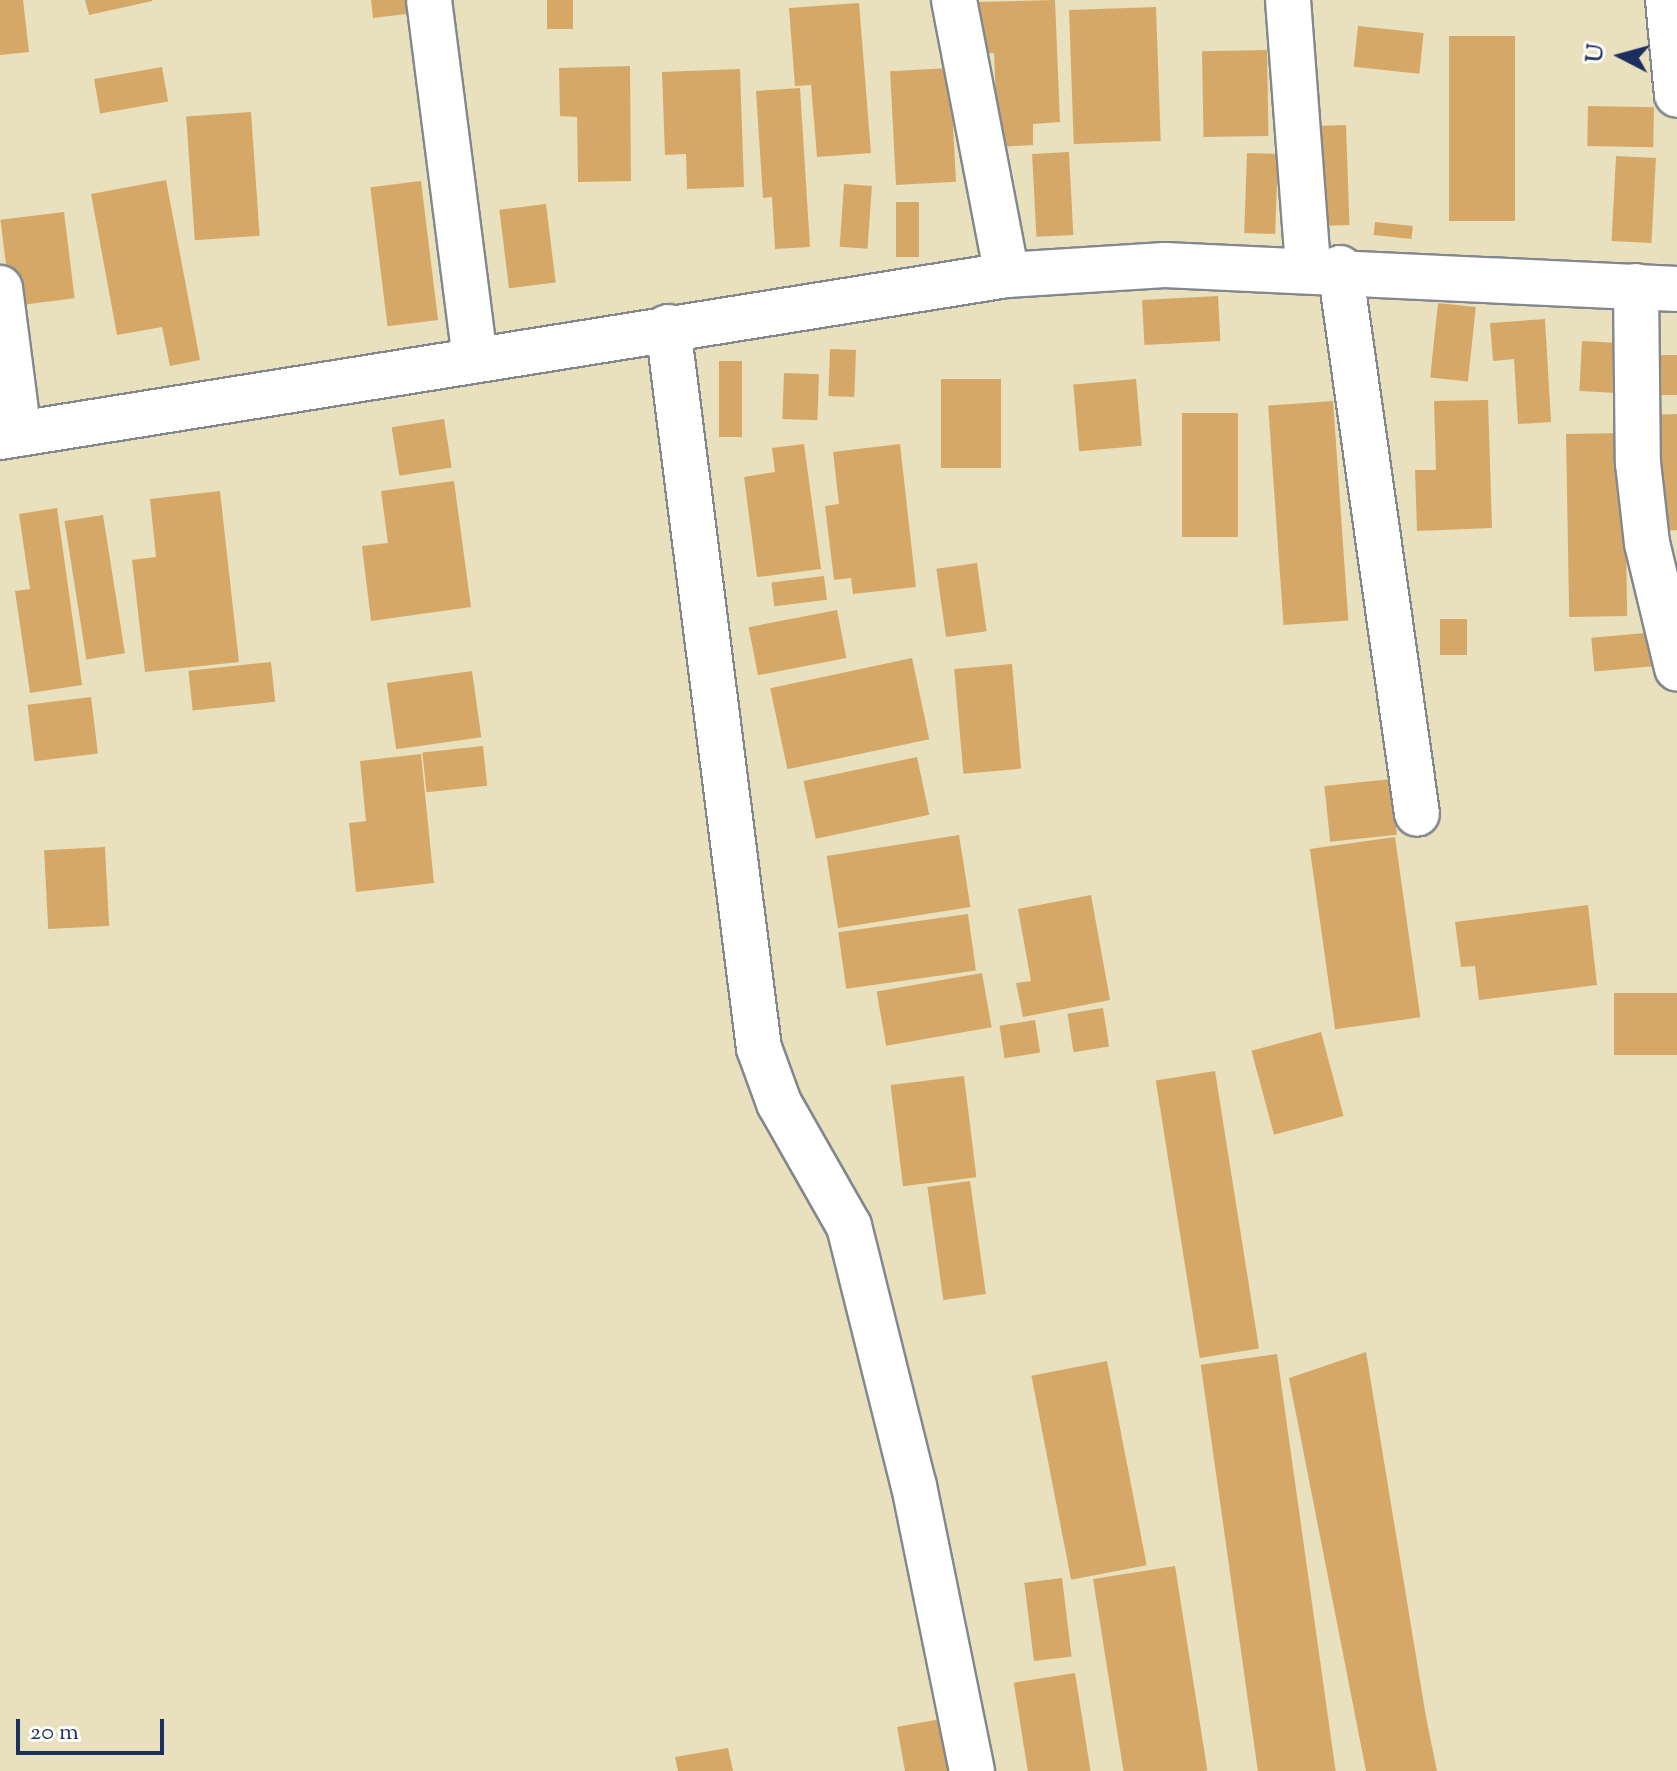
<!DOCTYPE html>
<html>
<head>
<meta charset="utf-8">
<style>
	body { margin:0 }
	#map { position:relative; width:1677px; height:1771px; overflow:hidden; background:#e9e0bd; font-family:"Sorts Mill Goudy",serif }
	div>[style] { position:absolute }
	.building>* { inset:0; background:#d6a868; transform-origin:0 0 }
	.roads { filter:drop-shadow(2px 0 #82888e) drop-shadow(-2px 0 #82888e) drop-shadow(0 2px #82888e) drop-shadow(0 -2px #82888e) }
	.minor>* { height:44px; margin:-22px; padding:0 22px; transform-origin:22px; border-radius:22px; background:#fff }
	span { translate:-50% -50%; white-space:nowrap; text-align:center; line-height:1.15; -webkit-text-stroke:7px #fdfcf7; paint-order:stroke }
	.north { position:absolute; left:1581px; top:16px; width:80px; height:80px; -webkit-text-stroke:6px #fdfcf7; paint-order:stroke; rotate:276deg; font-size:22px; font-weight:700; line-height:32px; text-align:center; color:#1b2f5e }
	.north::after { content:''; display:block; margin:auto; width:28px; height:36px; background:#1b2f5e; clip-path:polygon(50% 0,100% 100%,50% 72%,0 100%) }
	.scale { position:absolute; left:16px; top:1719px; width:148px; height:36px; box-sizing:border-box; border:4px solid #1b2f5e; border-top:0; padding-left:10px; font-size:24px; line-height:28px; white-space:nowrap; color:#1b2f5e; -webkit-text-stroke:6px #fdfcf7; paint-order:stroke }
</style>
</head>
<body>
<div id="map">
	<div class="building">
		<i style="clip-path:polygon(0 0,23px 0,29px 52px,0 55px)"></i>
		<i style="clip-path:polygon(85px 0,152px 0,152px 1px,89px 15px)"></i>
		<i style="clip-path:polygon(371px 0,412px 0,414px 13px,373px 18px)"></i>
		<i style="left:547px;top:0;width:26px;height:29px"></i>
		<i style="clip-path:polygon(1055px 0,1060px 122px,1033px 124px,1033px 145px,998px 147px,994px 53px,978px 54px,976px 2px)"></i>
		<i style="clip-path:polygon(859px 3px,871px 153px,817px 157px,811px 85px,795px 86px,789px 8px)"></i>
		<i style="left:1156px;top:7px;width:134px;height:87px;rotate:88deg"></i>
		<i style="left:1358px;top:26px;width:66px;height:41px;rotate:6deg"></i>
		<i style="left:1515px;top:36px;width:185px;height:66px;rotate:90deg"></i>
		<i style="left:1267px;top:50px;width:86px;height:65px;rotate:89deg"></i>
		<i style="clip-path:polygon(630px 66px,631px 181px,578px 182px,577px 117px,560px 116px,559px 68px)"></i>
		<i style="left:162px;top:67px;width:35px;height:69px;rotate:80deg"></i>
		<i style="left:950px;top:68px;width:114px;height:60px;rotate:87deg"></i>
		<i style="clip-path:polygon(740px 69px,744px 187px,687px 189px,686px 154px,665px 155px,662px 72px)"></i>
		<i style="clip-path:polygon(800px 88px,810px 247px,775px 249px,772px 197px,763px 198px,756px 91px)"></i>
		<i style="left:1588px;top:106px;width:66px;height:40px;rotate:1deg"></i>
		<i style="left:251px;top:112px;width:124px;height:65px;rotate:86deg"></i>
		<i style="left:1346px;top:125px;width:100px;height:31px;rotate:88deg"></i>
		<i style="left:1069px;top:152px;width:83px;height:37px;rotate:87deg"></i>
		<i style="left:1247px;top:153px;width:31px;height:80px;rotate:2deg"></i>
		<i style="left:1616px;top:156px;width:40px;height:85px;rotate:3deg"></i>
		<i style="clip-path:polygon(166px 180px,200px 360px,170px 366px,162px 327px,117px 335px,91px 194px)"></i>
		<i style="left:421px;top:181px;width:140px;height:51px;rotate:83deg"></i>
		<i style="left:844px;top:184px;width:28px;height:63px;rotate:4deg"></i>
		<i style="left:896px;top:202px;width:23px;height:55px"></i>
		<i style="left:546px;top:204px;width:79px;height:47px;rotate:83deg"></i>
		<i style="left:64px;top:212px;width:87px;height:64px;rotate:83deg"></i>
		<i style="left:1375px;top:222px;width:38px;height:13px;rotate:6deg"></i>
		<i style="left:1218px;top:296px;width:45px;height:76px;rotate:87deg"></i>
		<i style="left:1438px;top:303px;width:38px;height:75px;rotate:6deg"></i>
		<i style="clip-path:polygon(1545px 319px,1551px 422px,1518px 424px,1514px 359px,1493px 361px,1490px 323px)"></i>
		<i style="left:1582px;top:341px;width:42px;height:50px;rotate:3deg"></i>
		<i style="left:830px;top:349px;width:26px;height:47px;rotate:2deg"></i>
		<i style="left:1677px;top:355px;width:40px;height:19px;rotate:90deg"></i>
		<i style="left:719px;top:361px;width:23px;height:76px"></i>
		<i style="left:784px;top:373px;width:35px;height:46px;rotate:2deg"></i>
		<i style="left:941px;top:379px;width:60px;height:89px"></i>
		<i style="left:1136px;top:379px;width:67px;height:63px;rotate:85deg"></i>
		<i style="clip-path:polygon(1488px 400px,1492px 528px,1417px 531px,1415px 470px,1436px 470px,1434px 401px)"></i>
		<i style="left:1333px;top:401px;width:220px;height:65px;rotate:86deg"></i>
		<i style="left:1182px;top:413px;width:56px;height:124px"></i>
		<i style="clip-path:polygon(1677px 414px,1677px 530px,1657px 532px,1650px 415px)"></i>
		<i style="left:444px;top:419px;width:49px;height:53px;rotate:81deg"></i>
		<i style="left:1624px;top:433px;width:183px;height:58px;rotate:89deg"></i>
		<i style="clip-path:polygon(804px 444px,821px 569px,757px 577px,744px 477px,775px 472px,772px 448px)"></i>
		<i style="clip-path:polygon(900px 444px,916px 587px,853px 594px,851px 578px,834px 580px,825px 506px,839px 504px,833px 452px)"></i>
		<i style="clip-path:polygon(454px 481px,471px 607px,371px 621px,362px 546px,388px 543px,381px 491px)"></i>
		<i style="clip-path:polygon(220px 491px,239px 662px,145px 672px,132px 560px,156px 557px,150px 499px)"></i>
		<i style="clip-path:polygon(57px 508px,82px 685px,30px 693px,15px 591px,30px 589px,19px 514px)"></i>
		<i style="left:103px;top:515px;width:140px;height:39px;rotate:81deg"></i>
		<i style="left:977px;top:563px;width:69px;height:41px;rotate:82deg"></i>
		<i style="left:824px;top:576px;width:24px;height:53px;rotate:83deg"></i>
		<i style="left:837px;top:610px;width:49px;height:90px;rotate:79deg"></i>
		<i style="left:1440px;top:619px;width:27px;height:36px"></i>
		<i style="left:1668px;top:631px;width:34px;height:77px;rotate:85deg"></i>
		<i style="left:912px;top:658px;width:83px;height:145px;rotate:78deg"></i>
		<i style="left:271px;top:662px;width:40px;height:83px;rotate:84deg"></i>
		<i style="left:1012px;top:664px;width:105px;height:58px;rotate:85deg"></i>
		<i style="left:472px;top:671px;width:67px;height:86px;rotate:82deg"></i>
		<i style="left:91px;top:697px;width:57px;height:64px;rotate:83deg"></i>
		<i style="left:483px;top:746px;width:40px;height:61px;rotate:84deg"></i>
		<i style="clip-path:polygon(421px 754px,434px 883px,356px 892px,349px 823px,366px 821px,360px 761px)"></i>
		<i style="left:917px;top:757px;width:59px;height:116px;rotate:78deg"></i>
		<i style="left:1391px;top:779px;width:56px;height:67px;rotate:84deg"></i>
		<i style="left:959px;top:835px;width:73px;height:134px;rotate:81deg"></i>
		<i style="left:1395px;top:837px;width:182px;height:86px;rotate:82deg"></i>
		<i style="left:105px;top:847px;width:79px;height:61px;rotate:87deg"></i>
		<i style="clip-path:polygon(1091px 895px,1110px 1000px,1023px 1017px,1016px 983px,1031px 981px,1018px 909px)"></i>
		<i style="clip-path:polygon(1588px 905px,1597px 985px,1479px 1000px,1475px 966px,1461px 967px,1455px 922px)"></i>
		<i style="left:968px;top:914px;width:57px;height:131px;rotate:82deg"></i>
		<i style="left:982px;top:973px;width:55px;height:107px;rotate:80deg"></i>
		<i style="left:1677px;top:993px;width:62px;height:63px;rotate:90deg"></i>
		<i style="left:1103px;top:1008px;width:39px;height:36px;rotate:81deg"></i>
		<i style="left:1035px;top:1020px;width:33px;height:36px;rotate:81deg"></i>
		<i style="left:1321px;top:1032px;width:87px;height:72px;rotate:75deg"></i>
		<i style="left:1215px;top:1071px;width:281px;height:60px;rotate:81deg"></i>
		<i style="left:964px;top:1076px;width:102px;height:74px;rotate:83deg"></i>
		<i style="left:970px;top:1181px;width:114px;height:43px;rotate:82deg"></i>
		<i style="clip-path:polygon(1366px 1352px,1426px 1717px,1437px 1771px,1366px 1771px,1289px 1378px)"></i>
		<i style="left:1277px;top:1354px;width:421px;height:77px;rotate:82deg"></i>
		<i style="left:1107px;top:1361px;width:208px;height:77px;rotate:79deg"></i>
		<i style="left:1175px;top:1566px;width:207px;height:83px;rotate:81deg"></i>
		<i style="left:1062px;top:1578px;width:79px;height:38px;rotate:83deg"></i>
		<i style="left:1075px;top:1673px;width:99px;height:62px;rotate:81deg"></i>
		<i style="clip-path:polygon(946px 1718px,955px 1771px,905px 1771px,897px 1727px)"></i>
		<i style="clip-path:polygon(728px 1748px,733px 1771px,678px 1771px,675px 1757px)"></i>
	</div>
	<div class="roads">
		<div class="minor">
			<i style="left:429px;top:0;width:363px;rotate:82.7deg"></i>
			<i style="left:954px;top:0;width:280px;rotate:79.1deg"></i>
			<i style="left:1288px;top:0;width:270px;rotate:85.7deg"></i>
			<i style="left:1668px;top:0;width:95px;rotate:84.6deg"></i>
			<i style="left:1340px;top:268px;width:551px;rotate:81.97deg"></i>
			<i style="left:1636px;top:286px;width:177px;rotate:89.4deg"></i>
			<i style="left:1638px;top:463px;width:81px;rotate:83.6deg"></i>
			<i style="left:1647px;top:543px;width:129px;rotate:76.5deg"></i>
			<i style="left:0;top:288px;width:147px;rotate:82.6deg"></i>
			<i style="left:668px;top:327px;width:727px;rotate:82.81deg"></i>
			<i style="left:759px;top:1048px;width:59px;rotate:70deg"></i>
			<i style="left:779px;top:1103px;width:142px;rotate:60.4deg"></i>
			<i style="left:849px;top:1226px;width:268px;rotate:76deg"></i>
			<i style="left:914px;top:1486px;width:291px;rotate:78.5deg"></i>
			<i style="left:0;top:437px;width:1020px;rotate:-9.14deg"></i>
			<i style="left:1007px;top:275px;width:158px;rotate:-3.6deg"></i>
			<i style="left:1165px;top:265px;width:513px;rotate:2.68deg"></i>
		</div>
	</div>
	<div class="north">U</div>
	<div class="scale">20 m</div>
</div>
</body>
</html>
